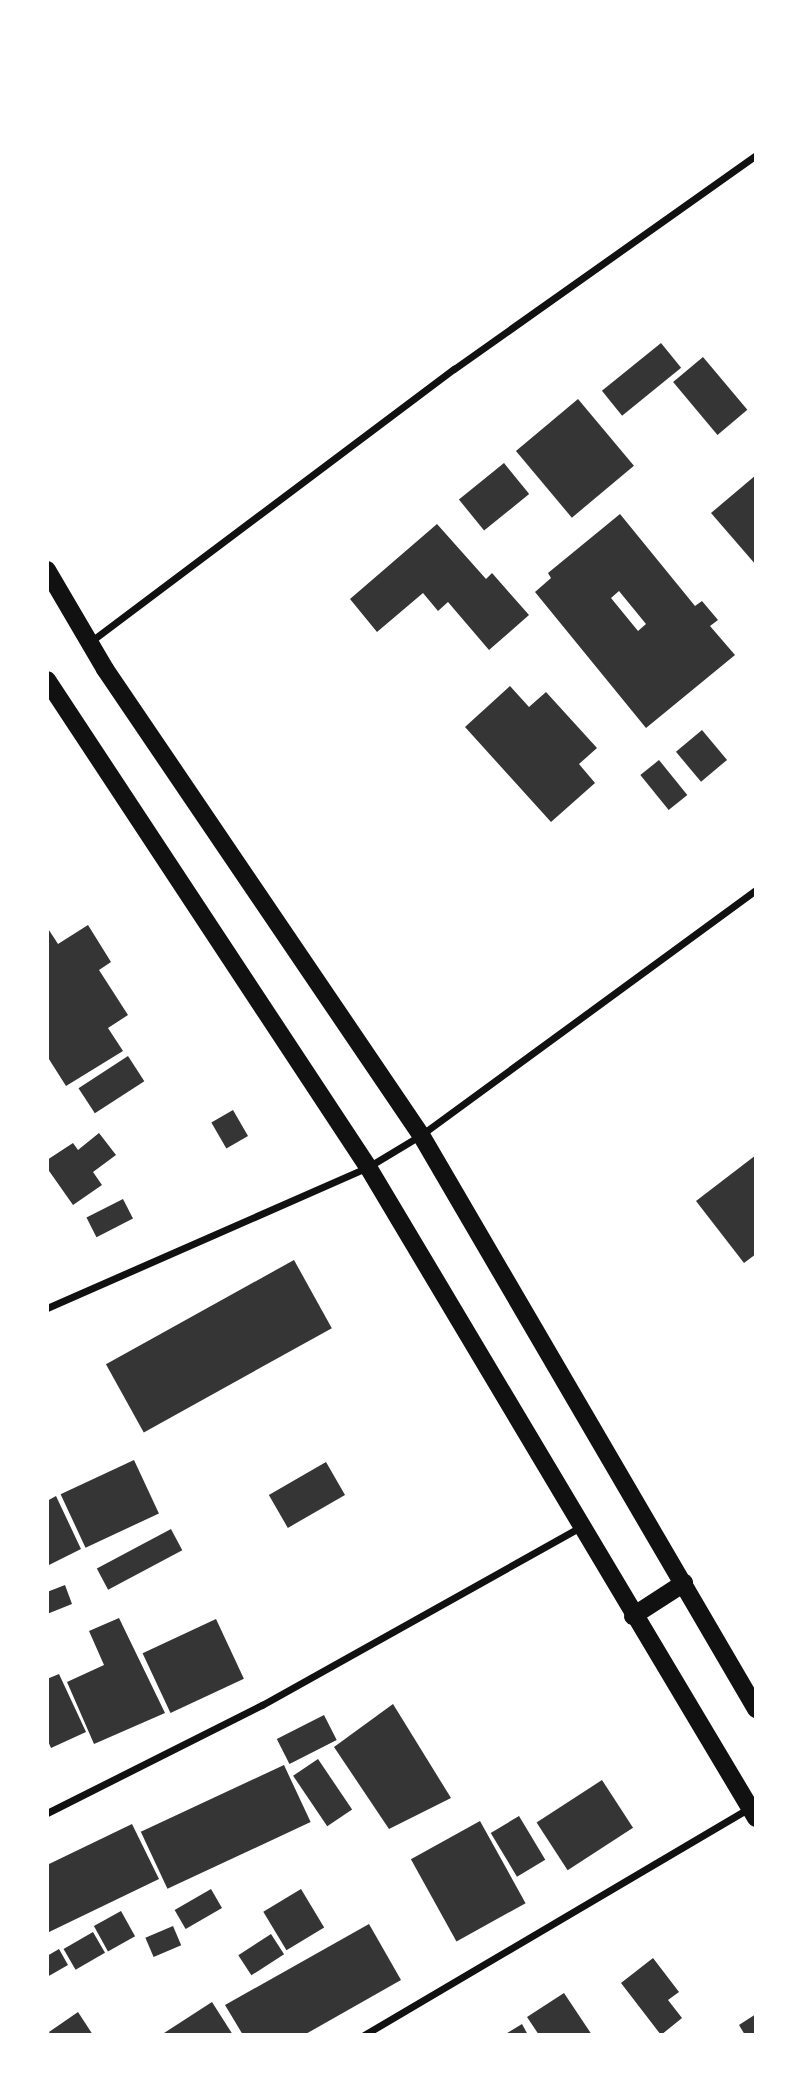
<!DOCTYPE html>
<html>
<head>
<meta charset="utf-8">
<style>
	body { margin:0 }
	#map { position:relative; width:803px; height:2082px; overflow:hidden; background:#fff; font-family:"Roboto Condensed",sans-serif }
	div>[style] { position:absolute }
	.building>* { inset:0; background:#353535; transform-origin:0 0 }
	.minor>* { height:7px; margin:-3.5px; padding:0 3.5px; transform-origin:3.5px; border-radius:3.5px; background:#111 }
	.primary>* { height:18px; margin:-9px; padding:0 9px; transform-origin:9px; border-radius:9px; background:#111 }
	span { translate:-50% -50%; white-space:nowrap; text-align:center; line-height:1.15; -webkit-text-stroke:7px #fff; paint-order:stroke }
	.frame { position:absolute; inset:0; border:49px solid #fff; pointer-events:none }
</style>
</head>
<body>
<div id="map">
	<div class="building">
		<i style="left:661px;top:343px;width:32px;height:76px;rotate:51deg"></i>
		<i style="left:703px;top:357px;width:69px;height:39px;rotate:50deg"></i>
		<i style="left:578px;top:399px;width:87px;height:81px;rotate:50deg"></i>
		<i style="left:504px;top:463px;width:40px;height:58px;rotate:51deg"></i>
		<i style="clip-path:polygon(756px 475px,756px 565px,711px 513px)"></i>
		<i style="clip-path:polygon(evenodd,620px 514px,695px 606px,702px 601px,718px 620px,710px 626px,735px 655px,646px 728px,535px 592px,551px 578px,548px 573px,620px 514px,619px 591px,646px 624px,638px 631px,611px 598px,619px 591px)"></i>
		<i style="clip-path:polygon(437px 524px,486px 579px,492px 573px,529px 615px,489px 650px,448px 602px,438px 611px,423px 593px,377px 632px,350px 599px)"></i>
		<i style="clip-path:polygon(510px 686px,529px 707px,546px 692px,597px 748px,579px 764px,595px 783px,551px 822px,465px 727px)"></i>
		<i style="left:702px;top:730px;width:39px;height:34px;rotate:50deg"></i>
		<i style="left:659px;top:760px;width:45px;height:24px;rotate:51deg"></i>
		<i style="clip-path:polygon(88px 925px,111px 962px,99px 970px,128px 1015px,108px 1028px,123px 1051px,66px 1086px,47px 1056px,47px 927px,58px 944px)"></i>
		<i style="left:128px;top:1056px;width:30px;height:59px;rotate:57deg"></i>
		<i style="left:233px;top:1110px;width:30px;height:25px;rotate:60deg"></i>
		<i style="clip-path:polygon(99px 1133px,116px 1155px,93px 1172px,102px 1185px,73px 1205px,47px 1168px,47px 1160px,73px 1143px,78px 1150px)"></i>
		<i style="clip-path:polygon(756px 1155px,756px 1254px,744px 1263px,696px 1201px)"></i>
		<i style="left:123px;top:1199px;width:22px;height:41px;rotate:63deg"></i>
		<i style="left:294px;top:1260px;width:78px;height:215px;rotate:61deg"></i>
		<i style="left:134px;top:1460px;width:59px;height:81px;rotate:65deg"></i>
		<i style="left:326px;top:1462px;width:38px;height:66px;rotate:60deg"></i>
		<i style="clip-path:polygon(56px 1496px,81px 1549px,47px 1566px,47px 1501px)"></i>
		<i style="left:171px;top:1529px;width:24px;height:84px;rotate:62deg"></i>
		<i style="clip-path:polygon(65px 1585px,72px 1604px,47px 1614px,47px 1592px)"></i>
		<i style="clip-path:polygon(119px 1618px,165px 1713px,94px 1744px,67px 1682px,104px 1665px,89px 1631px)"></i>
		<i style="left:216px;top:1619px;width:66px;height:81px;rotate:65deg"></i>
		<i style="clip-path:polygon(59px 1674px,86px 1732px,51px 1748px,47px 1739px,47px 1679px)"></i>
		<i style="clip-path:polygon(393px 1704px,451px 1798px,389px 1829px,334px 1747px)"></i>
		<i style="left:324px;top:1715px;width:28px;height:53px;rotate:63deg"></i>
		<i style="left:318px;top:1759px;width:61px;height:30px;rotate:56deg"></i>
		<i style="left:284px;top:1765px;width:63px;height:158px;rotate:65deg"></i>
		<i style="left:602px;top:1780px;width:57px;height:78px;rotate:57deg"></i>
		<i style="left:519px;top:1816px;width:51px;height:33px;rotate:59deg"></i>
		<i style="left:480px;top:1821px;width:94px;height:79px;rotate:61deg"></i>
		<i style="clip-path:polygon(132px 1824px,159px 1879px,47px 1933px,47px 1865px)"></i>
		<i style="left:211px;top:1889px;width:22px;height:42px;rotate:60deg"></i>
		<i style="left:301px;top:1889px;width:45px;height:44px;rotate:59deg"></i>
		<i style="left:121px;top:1911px;width:29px;height:31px;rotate:61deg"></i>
		<i style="clip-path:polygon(369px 1924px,401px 1980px,304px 2035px,243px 2035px,225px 2005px)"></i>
		<i style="left:173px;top:1926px;width:21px;height:30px;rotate:67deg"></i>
		<i style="left:93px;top:1932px;width:24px;height:34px;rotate:60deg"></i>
		<i style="left:271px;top:1934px;width:24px;height:39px;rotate:57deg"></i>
		<i style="clip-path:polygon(59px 1949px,68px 1965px,47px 1977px,47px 1956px)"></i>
		<i style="clip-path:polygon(653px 1958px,679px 1992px,668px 2000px,682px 2018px,661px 2035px,621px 1983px)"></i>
		<i style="clip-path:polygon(564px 1993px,592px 2035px,539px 2035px,527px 2017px)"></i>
		<i style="clip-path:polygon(212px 2002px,233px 2035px,161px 2035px)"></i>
		<i style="clip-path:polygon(78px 2012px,93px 2035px,51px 2035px,49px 2032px)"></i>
		<i style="clip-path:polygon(756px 2014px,756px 2035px,745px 2035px,739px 2025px)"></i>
		<i style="clip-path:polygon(522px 2024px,528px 2035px,504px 2035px)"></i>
	</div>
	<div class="minor">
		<i style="left:90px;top:642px;width:455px;rotate:-36.9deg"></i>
		<i style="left:454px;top:369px;width:370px;rotate:-35.3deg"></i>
		<i style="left:47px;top:1308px;width:351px;rotate:-23.7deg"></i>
		<i style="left:368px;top:1167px;width:62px;rotate:-31.1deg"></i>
		<i style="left:421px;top:1135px;width:415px;rotate:-36.2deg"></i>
		<i style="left:47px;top:1813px;width:241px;rotate:-26.7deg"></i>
		<i style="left:262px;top:1705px;width:364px;rotate:-29.2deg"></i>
		<i style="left:364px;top:2035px;width:447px;rotate:-30.5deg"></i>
	</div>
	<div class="primary">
		<i style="left:47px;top:570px;width:115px;rotate:59.6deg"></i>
		<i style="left:105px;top:669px;width:563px;rotate:55.86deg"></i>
		<i style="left:421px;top:1135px;width:665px;rotate:59.73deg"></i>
		<i style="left:47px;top:680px;width:583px;rotate:56.61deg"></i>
		<i style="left:368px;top:1167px;width:758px;rotate:59.2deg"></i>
		<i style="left:633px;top:1616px;width:61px;rotate:-32.9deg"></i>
	</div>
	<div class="frame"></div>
</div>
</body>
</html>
